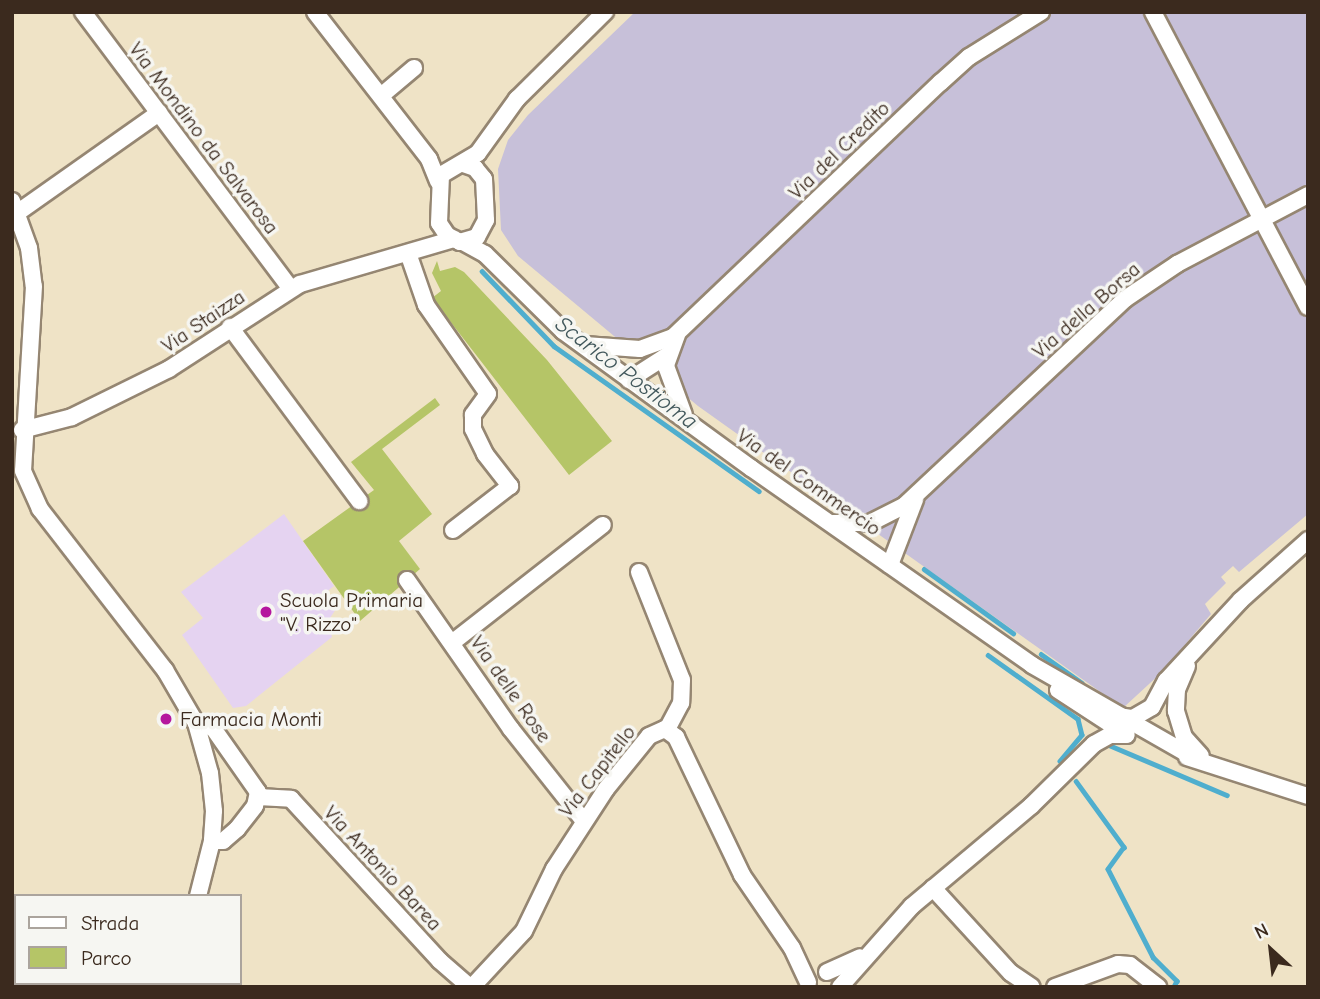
<!DOCTYPE html>
<html>
<head>
<meta charset="utf-8">
<style>
	body { margin:0 }
	#map { position:relative; width:1320px; height:999px; overflow:hidden; background:#efe3c6; font-family:"Comic Neue",sans-serif }
	div>[style] { position:absolute }
	.built>* { inset:0; background:#e5d3f1 }
	.industrial>* { inset:0; background:#c7c0d9 }
	.green>* { inset:0; background:#b5c567 }
	.stream>* { height:4.5px; margin:-2.25px; padding:0 2.25px; transform-origin:2.25px; border-radius:2.25px; background:#4faece }
	.roads { filter:drop-shadow(2px 0 #958672) drop-shadow(-2px 0 #958672) drop-shadow(0 2px #958672) drop-shadow(0 -2px #958672) }
	.minor>* { height:16px; margin:-8px; padding:0 8px; transform-origin:8px; border-radius:8px; background:#fff }
	.dots>* { width:19px; height:19px; translate:-50% -50%; box-sizing:border-box; border:4px solid #f6f6f2; border-radius:50% }
	span { translate:-50% -50%; white-space:nowrap; text-align:center; line-height:1.15; -webkit-text-stroke:7px #f6f6f2; paint-order:stroke }
	.street-label { font-size:21px; color:#3b2a1e }
	.poi-label { font-size:21px; color:#3b2a1e }
	.left { translate:0 -50%; text-align:left }
	.water-label { font-size:23px; color:#42585c; font-style:italic }
	.frame { position:absolute; inset:0; border:14px solid #3b2a1e; pointer-events:none }
	.legend { position:absolute; left:14px; top:894px; width:228px; height:91px; box-sizing:border-box; background:#f6f6f2; border:2px solid #aba49d; margin:0; padding:9px 12px; list-style:none; font-size:21px; color:#3b2a1e }
	.legend li { display:flex; align-items:center; gap:14px; height:35px }
	.legend b { width:35px; border:2px solid #aba49d }
	.north { position:absolute; left:1236px; top:915px; width:70px; height:70px; -webkit-text-stroke:5px #f6f6f2; paint-order:stroke; rotate:333deg; font-size:19px; font-weight:700; line-height:28px; text-align:center; color:#3b2a1e }
	.north::after { content:''; display:block; margin:auto; width:24px; height:32px; background:#3b2a1e; clip-path:polygon(50% 0,100% 100%,50% 72%,0 100%) }
</style>
</head>
<body>
<div id="map">
	<div class="built">
		<i style="clip-path:polygon(284px 514px,334px 586px,325px 593px,336px 609px,328px 621px,332px 637px,246px 706px,233px 708px,182px 635px,203px 618px,181px 592px)"></i>
		<i style="clip-path:polygon(16px 903px,16px 983px,119px 983px,12px 987px)"></i>
	</div>
	<div class="industrial">
		<i style="clip-path:polygon(635px 12px,1308px 12px,1308px 514px,1239px 572px,1233px 566px,1221px 577px,1226px 583px,1205px 604px,1211px 614px,1161px 673px,1123px 708px,698px 406px,518px 256px,501px 230px,498px 169px,508px 140px,528px 115px)"></i>
	</div>
	<div class="green">
		<i style="clip-path:polygon(437px 261px,440px 271px,455px 267px,464px 272px,547px 360px,612px 441px,569px 475px,432px 298px,441px 291px,432px 273px)"></i>
		<i style="clip-path:polygon(435px 398px,440px 405px,382px 449px,432px 514px,399px 541px,420px 569px,360px 621px,303px 541px,374px 490px,351px 462px)"></i>
	</div>
	<div class="stream">
		<i style="left:482px;top:271px;width:104px;rotate:46.2deg"></i>
		<i style="left:554px;top:346px;width:251px;rotate:35.3deg"></i>
		<i style="left:924px;top:569px;width:110px;rotate:35.7deg"></i>
		<i style="left:1041px;top:654px;width:50px;rotate:35.3deg"></i>
		<i style="left:988px;top:655px;width:110px;rotate:35.4deg"></i>
		<i style="left:1078px;top:719px;width:16px;rotate:76deg"></i>
		<i style="left:1082px;top:735px;width:34px;rotate:130deg"></i>
		<i style="left:1109px;top:745px;width:128px;rotate:23deg"></i>
		<i style="left:1076px;top:781px;width:82px;rotate:54deg"></i>
		<i style="left:1124px;top:847px;width:27px;rotate:126deg"></i>
		<i style="left:1108px;top:869px;width:99px;rotate:62.9deg"></i>
		<i style="left:1153px;top:957px;width:34px;rotate:45deg"></i>
		<i style="left:1177px;top:981px;width:7px;rotate:117deg"></i>
	</div>
	<div class="roads">
		<div class="minor">
			<i style="left:83px;top:12px;width:346px;rotate:53.1deg"></i>
			<i style="left:315px;top:12px;width:186px;rotate:52.2deg"></i>
			<i style="left:429px;top:159px;width:24px;rotate:68deg"></i>
			<i style="left:1153px;top:12px;width:333px;rotate:62.3deg"></i>
			<i style="left:382px;top:95px;width:42px;rotate:-40.2deg"></i>
			<i style="left:463px;top:164px;width:13px;rotate:18deg"></i>
			<i style="left:475px;top:168px;width:14px;rotate:51deg"></i>
			<i style="left:484px;top:179px;width:41px;rotate:87.2deg"></i>
			<i style="left:486px;top:220px;width:19px;rotate:118deg"></i>
			<i style="left:477px;top:237px;width:18px;rotate:164deg"></i>
			<i style="left:460px;top:242px;width:15px;rotate:-152deg"></i>
			<i style="left:447px;top:235px;width:14px;rotate:-124deg"></i>
			<i style="left:439px;top:223px;width:48px;rotate:-87.6deg"></i>
			<i style="left:441px;top:175px;width:43px;rotate:-30.7deg"></i>
			<i style="left:478px;top:153px;width:67px;rotate:-54.2deg"></i>
			<i style="left:517px;top:99px;width:124px;rotate:-44.7deg"></i>
			<i style="left:12px;top:201px;width:50px;rotate:70.1deg"></i>
			<i style="left:29px;top:248px;width:38px;rotate:83deg"></i>
			<i style="left:34px;top:286px;width:185px;rotate:93.4deg"></i>
			<i style="left:23px;top:471px;width:42px;rotate:65.9deg"></i>
			<i style="left:40px;top:509px;width:204px;rotate:52.2deg"></i>
			<i style="left:165px;top:670px;width:61px;rotate:59.7deg"></i>
			<i style="left:196px;top:723px;width:52px;rotate:74.4deg"></i>
			<i style="left:210px;top:773px;width:38px;rotate:84deg"></i>
			<i style="left:214px;top:811px;width:30px;rotate:94deg"></i>
			<i style="left:212px;top:841px;width:57px;rotate:104.3deg"></i>
			<i style="left:17px;top:213px;width:174px;rotate:-35.2deg"></i>
			<i style="left:463px;top:242px;width:25px;rotate:29deg"></i>
			<i style="left:485px;top:254px;width:110px;rotate:44.6deg"></i>
			<i style="left:563px;top:331px;width:233px;rotate:36.1deg"></i>
			<i style="left:751px;top:468px;width:343px;rotate:35deg"></i>
			<i style="left:1032px;top:665px;width:189px;rotate:29.8deg"></i>
			<i style="left:408px;top:253px;width:55px;rotate:70.9deg"></i>
			<i style="left:426px;top:305px;width:108px;rotate:55.1deg"></i>
			<i style="left:488px;top:394px;width:26px;rotate:126deg"></i>
			<i style="left:473px;top:415px;width:14px;rotate:90deg"></i>
			<i style="left:473px;top:429px;width:28px;rotate:64deg"></i>
			<i style="left:485px;top:454px;width:41px;rotate:52deg"></i>
			<i style="left:510px;top:486px;width:72px;rotate:142.3deg"></i>
			<i style="left:230px;top:327px;width:217px;rotate:53.4deg"></i>
			<i style="left:677px;top:335px;width:33px;rotate:110deg"></i>
			<i style="left:666px;top:366px;width:52px;rotate:69.8deg"></i>
			<i style="left:585px;top:345px;width:55px;rotate:4.2deg"></i>
			<i style="left:640px;top:349px;width:35px;rotate:-20deg"></i>
			<i style="left:673px;top:337px;width:369px;rotate:-43.6deg"></i>
			<i style="left:940px;top:83px;width:39px;rotate:-42deg"></i>
			<i style="left:969px;top:57px;width:85px;rotate:-32deg"></i>
			<i style="left:629px;top:380px;width:46px;rotate:-32.7deg"></i>
			<i style="left:22px;top:430px;width:52px;rotate:-14.6deg"></i>
			<i style="left:72px;top:417px;width:108px;rotate:-26.3deg"></i>
			<i style="left:169px;top:369px;width:156px;rotate:-33deg"></i>
			<i style="left:300px;top:284px;width:160px;rotate:-16.3deg"></i>
			<i style="left:833px;top:523px;width:37px"></i>
			<i style="left:870px;top:523px;width:39px;rotate:-27deg"></i>
			<i style="left:905px;top:505px;width:301px;rotate:-43.1deg"></i>
			<i style="left:1125px;top:299px;width:63px;rotate:-33.9deg"></i>
			<i style="left:1177px;top:264px;width:148px;rotate:-27.8deg"></i>
			<i style="left:890px;top:565px;width:70px;rotate:-69deg"></i>
			<i style="left:639px;top:572px;width:116px;rotate:68.3deg"></i>
			<i style="left:682px;top:680px;width:23px;rotate:92deg"></i>
			<i style="left:681px;top:703px;width:30px;rotate:118deg"></i>
			<i style="left:407px;top:580px;width:182px;rotate:55.1deg"></i>
			<i style="left:511px;top:729px;width:117px;rotate:51.6deg"></i>
			<i style="left:453px;top:642px;width:190px;rotate:-38deg"></i>
			<i style="left:1187px;top:666px;width:25px;rotate:113deg"></i>
			<i style="left:1177px;top:689px;width:22px;rotate:93deg"></i>
			<i style="left:1176px;top:711px;width:27px;rotate:73deg"></i>
			<i style="left:1184px;top:737px;width:25px;rotate:48deg"></i>
			<i style="left:1058px;top:690px;width:82px;rotate:33.1deg"></i>
			<i style="left:1118px;top:716px;width:15px;rotate:8deg"></i>
			<i style="left:1133px;top:718px;width:22px;rotate:-30deg"></i>
			<i style="left:1152px;top:707px;width:30px;rotate:-62deg"></i>
			<i style="left:1166px;top:681px;width:110px;rotate:-47.2deg"></i>
			<i style="left:1241px;top:600px;width:90px;rotate:-41.8deg"></i>
			<i style="left:196px;top:723px;width:18px;rotate:16deg"></i>
			<i style="left:213px;top:728px;width:78px;rotate:54.9deg"></i>
			<i style="left:258px;top:792px;width:14px;rotate:102deg"></i>
			<i style="left:255px;top:806px;width:29px;rotate:128deg"></i>
			<i style="left:237px;top:829px;width:18px;rotate:139deg"></i>
			<i style="left:223px;top:841px;width:11px;rotate:180deg"></i>
			<i style="left:1187px;top:757px;width:127px;rotate:17.9deg"></i>
			<i style="left:258px;top:797px;width:33px;rotate:3deg"></i>
			<i style="left:291px;top:799px;width:220px;rotate:47.4deg"></i>
			<i style="left:440px;top:961px;width:40px;rotate:41deg"></i>
			<i style="left:933px;top:888px;width:115px;rotate:47.5deg"></i>
			<i style="left:1011px;top:973px;width:25px;rotate:34deg"></i>
			<i style="left:827px;top:972px;width:36px;rotate:-24deg"></i>
			<i style="left:174px;top:987px;width:4px;rotate:-76deg"></i>
			<i style="left:472px;top:987px;width:76px;rotate:-47.1deg"></i>
			<i style="left:524px;top:931px;width:69px;rotate:-64.2deg"></i>
			<i style="left:554px;top:869px;width:95px;rotate:-57deg"></i>
			<i style="left:606px;top:789px;width:68px;rotate:-50.9deg"></i>
			<i style="left:649px;top:736px;width:17px;rotate:-24deg"></i>
			<i style="left:665px;top:729px;width:14px;rotate:36deg"></i>
			<i style="left:676px;top:737px;width:153px;rotate:64.4deg"></i>
			<i style="left:742px;top:875px;width:88px;rotate:55.6deg"></i>
			<i style="left:792px;top:948px;width:38px;rotate:65deg"></i>
			<i style="left:840px;top:987px;width:108px;rotate:-48.4deg"></i>
			<i style="left:912px;top:906px;width:155px;rotate:-40deg"></i>
			<i style="left:1031px;top:806px;width:88px;rotate:-44.5deg"></i>
			<i style="left:1094px;top:744px;width:18px;rotate:-29deg"></i>
			<i style="left:1110px;top:735px;width:16px"></i>
			<i style="left:1055px;top:987px;width:67px;rotate:-20.1deg"></i>
			<i style="left:1118px;top:964px;width:12px;rotate:5deg"></i>
			<i style="left:1130px;top:965px;width:36px;rotate:38deg"></i>
		</div>
	</div>
	<div class="dots">
		<i style="left:266px;top:612px;background:#b5179e"></i>
		<i style="left:166px;top:719px;background:#b5179e"></i>
	</div>
	<div class="street-label">
		<span style="left:204px;top:138px;rotate:53deg">Via Mondino da Salvarosa</span>
		<span style="left:839px;top:150px;rotate:-44deg">Via del Credito</span>
		<span style="left:1086px;top:310px;rotate:-41deg">Via della Borsa</span>
		<span style="left:203px;top:321px;rotate:-34deg">Via Staizza</span>
		<span style="left:809px;top:482px;rotate:35deg">Via del Commercio</span>
		<span style="left:511px;top:689px;rotate:55deg">Via delle Rose</span>
		<span style="left:597px;top:771px;rotate:-52deg">Via Capitello</span>
		<span style="left:383px;top:868px;rotate:47deg">Via Antonio Barea</span>
	</div>
	<div class="poi-label">
		<span class="left" style="left:280px;top:612px">Scuola Primaria<br>"V. Rizzo"</span>
		<span class="left" style="left:180px;top:719px">Farmacia Monti</span>
	</div>
	<div class="water-label">
		<span style="left:626px;top:373px;rotate:37deg">Scarico Postioma</span>
	</div>
	<div class="frame"></div>
	<ul class="legend">
	<li><b style="height:9px;background:#fff"></b>Strada</li>
	<li><b style="height:19px;background:#b5c567"></b>Parco</li>
	</ul>
	<div class="north">N</div>
</div>
</body>
</html>
